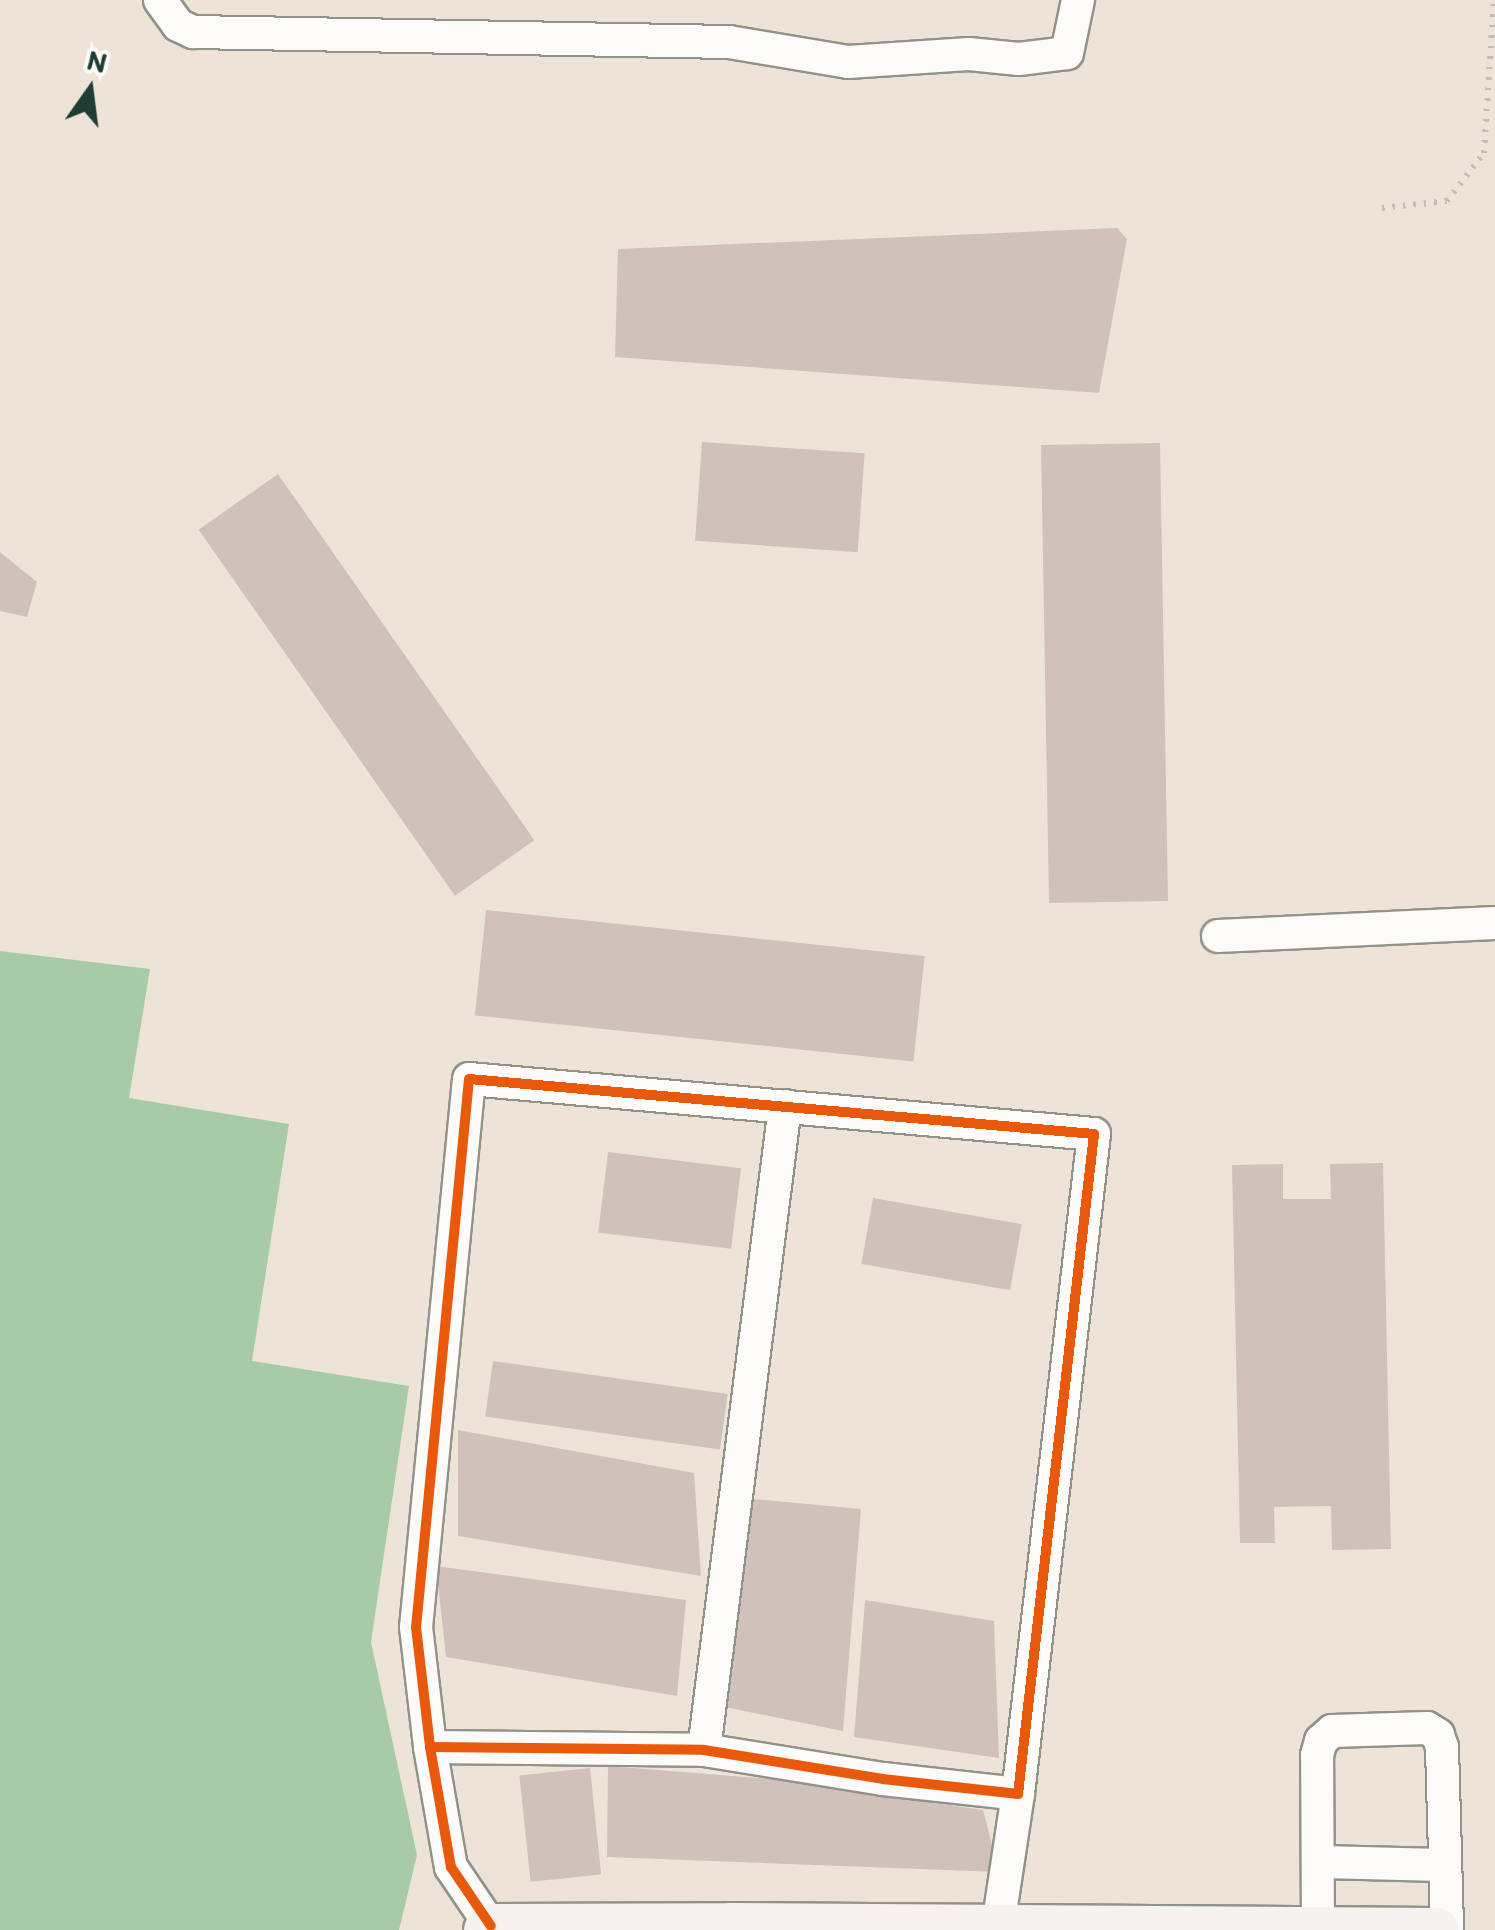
<!DOCTYPE html>
<html>
<head>
<meta charset="utf-8">
<style>
	body { margin:0 }
	#map { position:relative; width:1495px; height:1930px; overflow:hidden; background:#ede4d7; font-family:Itim,sans-serif }
	div>[style] { position:absolute }
	.forest>* { inset:0; background:#a7cba5 }
	.building>* { inset:0; background:#d0c2bb; transform-origin:0 0 }
	.path>* { height:6px; margin-top:-3px; transform-origin:0; background:repeating-linear-gradient(90deg,#bdbfbc 0 2.5px,transparent 0 10.5px) }
	.roads { filter:drop-shadow(2px 0 #91928a) drop-shadow(-2px 0 #91928a) drop-shadow(0 2px #91928a) drop-shadow(0 -2px #91928a) }
	.street>* { height:32px; margin:-16px; padding:0 16px; transform-origin:16px; border-radius:16px; background:#fcfbf9 }
	.secondary>* { height:45px; margin:-22.5px; padding:0 22.5px; transform-origin:22.5px; border-radius:22.5px; background:#f6f2ef }
	.cycleway>* { height:10px; margin:-5px; padding:0 5px; transform-origin:5px; border-radius:5px; background:#e8590c }
	span { translate:-50% -50%; white-space:nowrap; text-align:center; line-height:1.15; -webkit-text-stroke:8px #fdfcf7; paint-order:stroke }
	.north { position:absolute; left:40px; top:40px; width:100px; height:100px; -webkit-text-stroke:8px #fdfcf7; paint-order:stroke; rotate:14deg; font-size:28px; font-weight:700; line-height:40px; text-align:center; color:#1f3d34 }
	.north::after { content:''; display:block; margin:auto; width:35px; height:45px; background:#1f3d34; clip-path:polygon(50% 0,100% 100%,50% 72%,0 100%) }
</style>
</head>
<body>
<div id="map">
	<div class="forest">
		<i style="clip-path:polygon(0 951px,150px 969px,129px 1098px,289px 1124px,252px 1361px,409px 1386px,371px 1642px,417px 1855px,399px 1930px,0 1930px)"></i>
	</div>
	<div class="building">
		<i style="clip-path:polygon(1117px 228px,1127px 239px,1099px 393px,615px 357px,618px 249px)"></i>
		<i style="left:702px;top:442px;width:163px;height:99px;rotate:4deg"></i>
		<i style="left:1160px;top:443px;width:458px;height:119px;rotate:89deg"></i>
		<i style="left:278px;top:474px;width:447px;height:97px;rotate:55deg"></i>
		<i style="clip-path:polygon(0 552px,37px 582px,27px 617px,0 611px)"></i>
		<i style="left:486px;top:910px;width:441px;height:106px;rotate:6deg"></i>
		<i style="left:608px;top:1152px;width:134px;height:81px;rotate:7deg"></i>
		<i style="clip-path:polygon(1383px 1163px,1391px 1549px,1332px 1550px,1331px 1506px,1274px 1507px,1275px 1543px,1240px 1543px,1232px 1165px,1283px 1164px,1283px 1199px,1331px 1199px,1330px 1164px)"></i>
		<i style="left:873px;top:1198px;width:151px;height:67px;rotate:10deg"></i>
		<i style="left:493px;top:1361px;width:237px;height:56px;rotate:8deg"></i>
		<i style="clip-path:polygon(458px 1430px,694px 1473px,701px 1576px,458px 1536px)"></i>
		<i style="clip-path:polygon(742px 1498px,861px 1509px,843px 1731px,710px 1704px)"></i>
		<i style="clip-path:polygon(436px 1566px,686px 1600px,677px 1696px,446px 1657px)"></i>
		<i style="clip-path:polygon(865px 1600px,994px 1621px,999px 1758px,854px 1737px)"></i>
		<i style="clip-path:polygon(608px 1766px,771px 1779px,983px 1810px,999px 1872px,607px 1857px)"></i>
		<i style="left:590px;top:1768px;width:107px;height:71px;rotate:84deg"></i>
	</div>
	<div class="path">
		<i style="left:1382px;top:208px;width:65px;rotate:-6.1deg"></i>
		<i style="left:1447px;top:201px;width:61px;rotate:-52.4deg"></i>
		<i style="left:1484px;top:153px;width:153px;rotate:-86.3deg"></i>
	</div>
	<div class="roads">
		<div class="street">
			<i style="left:160px;top:0;width:31px;rotate:54deg"></i>
			<i style="left:178px;top:25px;width:17px;rotate:25deg"></i>
			<i style="left:193px;top:32px;width:536px;rotate:1.07deg"></i>
			<i style="left:729px;top:42px;width:121px;rotate:9.5deg"></i>
			<i style="left:848px;top:62px;width:121px;rotate:-3.8deg"></i>
			<i style="left:969px;top:54px;width:50px;rotate:5.7deg"></i>
			<i style="left:1019px;top:59px;width:48px;rotate:-7.1deg"></i>
			<i style="left:1067px;top:53px;width:54px;rotate:-78.3deg"></i>
			<i style="left:1218px;top:936px;width:277px;rotate:-2.7deg"></i>
			<i style="left:430px;top:1747px;width:274px;rotate:0.6deg"></i>
			<i style="left:704px;top:1750px;width:181px;rotate:9.2deg"></i>
			<i style="left:883px;top:1779px;width:136px;rotate:6.3deg"></i>
			<i style="left:1018px;top:1794px;width:664px;rotate:-83.43deg"></i>
			<i style="left:1094px;top:1134px;width:627px;rotate:-174.97deg"></i>
			<i style="left:469px;top:1079px;width:551px;rotate:95.52deg"></i>
			<i style="left:416px;top:1627px;width:121px;rotate:83.3deg"></i>
			<i style="left:430px;top:1747px;width:122px;rotate:80.1deg"></i>
			<i style="left:451px;top:1867px;width:71px;rotate:55.9deg"></i>
			<i style="left:704px;top:1750px;width:649px;rotate:-82.83deg"></i>
			<i style="left:1318px;top:1862px;width:127px;rotate:1.4deg"></i>
			<i style="left:998px;top:1926px;width:134px;rotate:-81.4deg"></i>
			<i style="left:1318px;top:1928px;width:173px;rotate:-90.3deg"></i>
			<i style="left:1317px;top:1755px;width:15px;rotate:-74deg"></i>
			<i style="left:1321px;top:1741px;width:15px;rotate:-42deg"></i>
			<i style="left:1332px;top:1731px;width:95px;rotate:-1.8deg"></i>
			<i style="left:1427px;top:1728px;width:13px;rotate:32deg"></i>
			<i style="left:1438px;top:1735px;width:13px;rotate:72deg"></i>
			<i style="left:1442px;top:1747px;width:183px;rotate:88.4deg"></i>
		</div>
		<div class="secondary">
			<i style="left:486px;top:1930px;width:6px;rotate:-39deg"></i>
			<i style="left:491px;top:1926px;width:239px;rotate:-0.2deg"></i>
			<i style="left:730px;top:1925px;width:706px;rotate:0.41deg"></i>
		</div>
	</div>
	<div class="cycleway">
		<i style="left:430px;top:1747px;width:274px;rotate:0.6deg"></i>
		<i style="left:704px;top:1750px;width:181px;rotate:9.2deg"></i>
		<i style="left:883px;top:1779px;width:136px;rotate:6.3deg"></i>
		<i style="left:1018px;top:1794px;width:664px;rotate:-83.43deg"></i>
		<i style="left:1094px;top:1134px;width:627px;rotate:-174.97deg"></i>
		<i style="left:469px;top:1079px;width:551px;rotate:95.52deg"></i>
		<i style="left:416px;top:1627px;width:121px;rotate:83.3deg"></i>
		<i style="left:430px;top:1747px;width:122px;rotate:80.1deg"></i>
		<i style="left:451px;top:1867px;width:71px;rotate:55.9deg"></i>
	</div>
	<div class="north">N</div>
</div>
</body>
</html>
